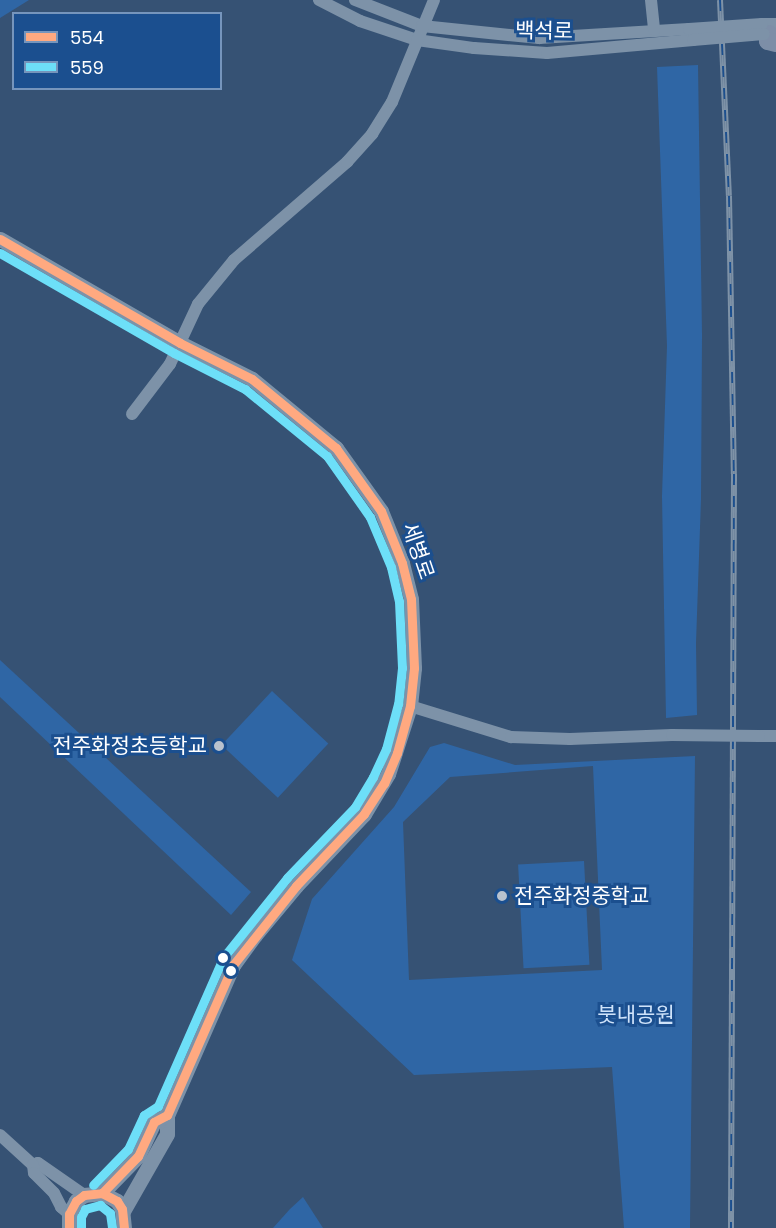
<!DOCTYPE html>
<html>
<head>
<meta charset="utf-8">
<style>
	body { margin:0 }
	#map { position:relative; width:776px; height:1228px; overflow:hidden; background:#365274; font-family:Poppins,"Noto Sans KR",sans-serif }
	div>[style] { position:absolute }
	.green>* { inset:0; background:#2f66a5; transform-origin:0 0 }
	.minor>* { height:12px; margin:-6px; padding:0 6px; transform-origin:6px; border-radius:6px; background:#7d92a8 }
	.tertiary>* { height:15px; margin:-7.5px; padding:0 7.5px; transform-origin:7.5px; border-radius:7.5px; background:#7d92a8 }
	.primary>* { height:18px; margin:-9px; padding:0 9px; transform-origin:9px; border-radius:9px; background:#7d8ea7 }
	.rail>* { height:6px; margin-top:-3px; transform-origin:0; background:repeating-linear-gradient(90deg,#1b4f8f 0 11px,#7e92a7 0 22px); box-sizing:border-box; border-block:2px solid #7e92a7 }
	.minor-bridge>* { height:12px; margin:-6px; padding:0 6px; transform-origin:6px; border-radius:6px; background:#7d92a8 }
	.bus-1>* { height:9px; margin:-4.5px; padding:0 4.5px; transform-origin:4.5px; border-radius:4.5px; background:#ffa980 }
	.bus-2>* { height:9px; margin:-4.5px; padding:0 4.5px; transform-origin:4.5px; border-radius:4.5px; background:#6ddff8 }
	.dots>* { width:16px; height:16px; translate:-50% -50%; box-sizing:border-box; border:3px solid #1b4f8f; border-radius:50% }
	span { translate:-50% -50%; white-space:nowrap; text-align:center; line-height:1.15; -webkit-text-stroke:6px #1b4f8f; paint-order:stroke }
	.street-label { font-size:21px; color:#fff }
	.poi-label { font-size:21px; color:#fff }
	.right { translate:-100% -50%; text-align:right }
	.left { translate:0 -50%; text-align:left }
	.park-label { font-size:21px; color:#cfe3fa }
	.legend { position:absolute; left:12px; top:12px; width:210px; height:78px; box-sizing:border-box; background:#1b4f8f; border:2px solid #7695bc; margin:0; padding:8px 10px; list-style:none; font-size:18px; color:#fff }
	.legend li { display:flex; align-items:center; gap:12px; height:30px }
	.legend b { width:30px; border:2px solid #7695bc }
</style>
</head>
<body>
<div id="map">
	<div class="green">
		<i style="clip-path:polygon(0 0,29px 0,0 18px)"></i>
		<i style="clip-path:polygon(698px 65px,702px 335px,701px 499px,696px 643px,697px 715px,666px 718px,662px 496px,667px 346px,657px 67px)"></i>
		<i style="clip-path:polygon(0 660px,251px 892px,231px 915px,0 697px)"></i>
		<i style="left:272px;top:691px;width:77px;height:74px;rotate:43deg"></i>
		<i style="clip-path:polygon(evenodd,444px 743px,515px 765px,695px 756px,690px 1228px,624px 1228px,612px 1067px,414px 1075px,292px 960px,312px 899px,394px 807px,430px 747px,444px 743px,593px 766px,602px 970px,409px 980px,403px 822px,450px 777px,593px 766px)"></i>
		<i style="left:584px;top:861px;width:104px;height:66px;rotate:87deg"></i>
		<i style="clip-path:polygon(303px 1197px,323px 1228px,273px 1228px,290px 1209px)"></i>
	</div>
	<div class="minor">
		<i style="left:319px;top:0;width:46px;rotate:27.1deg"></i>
		<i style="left:360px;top:21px;width:60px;rotate:18.4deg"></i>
		<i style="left:417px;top:40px;width:58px;rotate:8deg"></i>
		<i style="left:474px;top:48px;width:73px;rotate:3.9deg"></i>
		<i style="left:547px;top:53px;width:147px;rotate:-5.1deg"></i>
		<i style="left:355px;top:0;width:72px;rotate:21.2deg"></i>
		<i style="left:422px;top:26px;width:118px;rotate:5.9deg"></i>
		<i style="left:539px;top:38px;width:150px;rotate:-3.4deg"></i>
		<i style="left:651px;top:0;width:30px;rotate:84deg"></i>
		<i style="left:762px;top:24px;width:14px"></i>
		<i style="left:132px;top:414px;width:63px;rotate:-52.8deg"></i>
		<i style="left:170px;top:364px;width:66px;rotate:-65deg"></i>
		<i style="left:198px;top:304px;width:57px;rotate:-50.7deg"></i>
		<i style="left:234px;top:260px;width:150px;rotate:-40.9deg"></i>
		<i style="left:347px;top:162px;width:38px;rotate:-48deg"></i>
		<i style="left:372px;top:134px;width:38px;rotate:-58deg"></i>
		<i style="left:392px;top:102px;width:110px;rotate:-67.6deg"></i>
		<i style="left:410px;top:706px;width:106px;rotate:17.1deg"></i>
		<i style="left:511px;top:737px;width:59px;rotate:1.9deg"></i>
		<i style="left:570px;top:739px;width:102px;rotate:-2.2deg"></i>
		<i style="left:759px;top:736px;width:17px"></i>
		<i style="left:0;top:1135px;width:45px;rotate:42.3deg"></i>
		<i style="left:33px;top:1165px;width:5px;rotate:-22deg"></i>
		<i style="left:38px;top:1163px;width:56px;rotate:34.8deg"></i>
		<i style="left:33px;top:1165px;width:8px;rotate:83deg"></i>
		<i style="left:34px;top:1173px;width:28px;rotate:45deg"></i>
		<i style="left:54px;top:1193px;width:16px;rotate:63deg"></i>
		<i style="left:61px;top:1207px;width:11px;rotate:41deg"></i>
	</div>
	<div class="tertiary">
		<i style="left:0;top:239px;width:208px;rotate:30deg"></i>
		<i style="left:180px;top:343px;width:80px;rotate:26.6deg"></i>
		<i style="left:252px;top:379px;width:109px;rotate:39.4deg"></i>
		<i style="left:336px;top:448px;width:77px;rotate:54.5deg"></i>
		<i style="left:381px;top:511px;width:56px;rotate:68deg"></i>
		<i style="left:402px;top:563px;width:37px;rotate:76deg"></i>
		<i style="left:411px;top:599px;width:69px;rotate:87.5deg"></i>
		<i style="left:414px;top:668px;width:38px;rotate:96deg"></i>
		<i style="left:410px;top:706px;width:71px;rotate:107.9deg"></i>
		<i style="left:388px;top:774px;width:47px;rotate:121deg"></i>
		<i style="left:364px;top:814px;width:99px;rotate:133.4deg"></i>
		<i style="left:296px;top:886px;width:64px;rotate:129.9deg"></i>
		<i style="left:255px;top:935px;width:37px;rotate:126deg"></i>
		<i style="left:233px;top:965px;width:164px;rotate:113.7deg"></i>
		<i style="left:167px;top:1115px;width:19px;rotate:90deg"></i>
		<i style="left:167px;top:1134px;width:89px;rotate:119.7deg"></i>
		<i style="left:102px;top:1193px;width:52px;rotate:-45.8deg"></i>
		<i style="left:138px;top:1156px;width:38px;rotate:-65deg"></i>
		<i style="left:154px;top:1122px;width:15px;rotate:-28deg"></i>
		<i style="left:69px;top:1228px;width:14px;rotate:-90deg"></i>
		<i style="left:69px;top:1214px;width:15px;rotate:-62deg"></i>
		<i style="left:76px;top:1201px;width:10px;rotate:-37deg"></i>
		<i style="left:84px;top:1195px;width:18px;rotate:-6deg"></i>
		<i style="left:102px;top:1193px;width:17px;rotate:28deg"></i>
		<i style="left:117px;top:1201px;width:9px;rotate:58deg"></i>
		<i style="left:122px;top:1209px;width:19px;rotate:84deg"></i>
	</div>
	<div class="primary">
		<i style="left:769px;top:34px;width:7px;rotate:98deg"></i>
		<i style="left:768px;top:41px;width:8px;rotate:14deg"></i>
	</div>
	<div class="rail">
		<i style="left:720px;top:0;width:196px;rotate:87.4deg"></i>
		<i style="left:729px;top:196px;width:278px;rotate:89deg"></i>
		<i style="left:734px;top:474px;width:754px;rotate:90.23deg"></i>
	</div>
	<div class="minor-bridge">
		<i style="left:689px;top:29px;width:73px;rotate:-3.9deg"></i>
		<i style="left:693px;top:40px;width:71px;rotate:-4.8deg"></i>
		<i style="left:672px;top:735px;width:87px;rotate:0.7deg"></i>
	</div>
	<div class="bus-1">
		<i style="left:0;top:239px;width:208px;rotate:30deg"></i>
		<i style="left:180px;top:343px;width:80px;rotate:26.6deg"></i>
		<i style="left:252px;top:379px;width:109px;rotate:39.4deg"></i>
		<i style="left:336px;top:448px;width:77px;rotate:54.5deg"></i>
		<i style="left:381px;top:511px;width:56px;rotate:68deg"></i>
		<i style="left:402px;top:563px;width:37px;rotate:76deg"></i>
		<i style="left:411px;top:599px;width:69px;rotate:87.5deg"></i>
		<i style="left:414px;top:668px;width:38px;rotate:96deg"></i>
		<i style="left:410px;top:706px;width:49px;rotate:105.5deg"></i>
		<i style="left:397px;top:753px;width:33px;rotate:113deg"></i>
		<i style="left:384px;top:783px;width:37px;rotate:123deg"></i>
		<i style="left:364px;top:814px;width:99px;rotate:133.4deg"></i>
		<i style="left:296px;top:886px;width:101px;rotate:128.6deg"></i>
		<i style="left:233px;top:965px;width:164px;rotate:113.7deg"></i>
		<i style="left:167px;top:1115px;width:15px;rotate:152deg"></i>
		<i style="left:154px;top:1122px;width:38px;rotate:115deg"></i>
		<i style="left:138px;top:1156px;width:52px;rotate:134.2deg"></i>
		<i style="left:69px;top:1228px;width:14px;rotate:-90deg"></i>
		<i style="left:69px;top:1214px;width:15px;rotate:-62deg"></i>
		<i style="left:76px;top:1201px;width:10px;rotate:-37deg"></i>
		<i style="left:84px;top:1195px;width:18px;rotate:-6deg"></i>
		<i style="left:102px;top:1193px;width:17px;rotate:28deg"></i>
		<i style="left:117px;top:1201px;width:9px;rotate:58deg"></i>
		<i style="left:122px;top:1209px;width:19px;rotate:84deg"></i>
	</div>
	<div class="bus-2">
		<i style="left:0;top:253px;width:201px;rotate:29.9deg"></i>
		<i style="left:174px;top:353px;width:80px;rotate:26.9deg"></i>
		<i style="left:245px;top:389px;width:106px;rotate:39.3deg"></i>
		<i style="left:327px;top:456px;width:75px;rotate:54.8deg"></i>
		<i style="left:370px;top:517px;width:54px;rotate:67.2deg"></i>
		<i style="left:391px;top:567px;width:35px;rotate:77deg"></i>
		<i style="left:399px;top:601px;width:67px;rotate:87.4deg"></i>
		<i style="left:402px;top:668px;width:36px;rotate:96deg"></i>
		<i style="left:398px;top:704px;width:47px;rotate:104.9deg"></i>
		<i style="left:386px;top:749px;width:31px;rotate:115deg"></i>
		<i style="left:373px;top:777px;width:35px;rotate:121deg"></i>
		<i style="left:355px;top:807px;width:98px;rotate:133.8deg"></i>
		<i style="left:287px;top:878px;width:102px;rotate:128.7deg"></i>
		<i style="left:223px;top:958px;width:162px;rotate:113.7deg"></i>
		<i style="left:158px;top:1106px;width:17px;rotate:147deg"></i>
		<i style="left:144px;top:1115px;width:38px;rotate:115deg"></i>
		<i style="left:128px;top:1149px;width:50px;rotate:134.2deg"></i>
		<i style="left:81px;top:1228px;width:11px;rotate:-90deg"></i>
		<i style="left:81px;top:1217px;width:9px;rotate:-63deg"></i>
		<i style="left:85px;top:1209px;width:16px;rotate:-15deg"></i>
		<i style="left:100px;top:1205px;width:13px;rotate:39deg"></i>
		<i style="left:110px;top:1213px;width:15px;rotate:82deg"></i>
	</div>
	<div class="dots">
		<i style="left:219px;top:746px;background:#b9c2ce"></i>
		<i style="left:502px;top:896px;background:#b9c2ce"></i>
		<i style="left:223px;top:958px;background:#fff"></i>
		<i style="left:231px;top:971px;background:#fff"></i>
	</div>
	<div class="street-label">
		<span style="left:544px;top:31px;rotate:1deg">백석로</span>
		<span style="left:418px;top:551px;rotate:71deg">세병로</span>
	</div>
	<div class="poi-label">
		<span class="right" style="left:207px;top:746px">전주화정초등학교</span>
		<span class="left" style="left:514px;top:896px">전주화정중학교</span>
	</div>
	<div class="park-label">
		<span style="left:636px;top:1015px">붓내공원</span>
	</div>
	<ul class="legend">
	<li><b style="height:8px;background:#ffa980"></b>554</li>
	<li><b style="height:8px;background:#6ddff8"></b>559</li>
	</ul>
</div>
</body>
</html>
